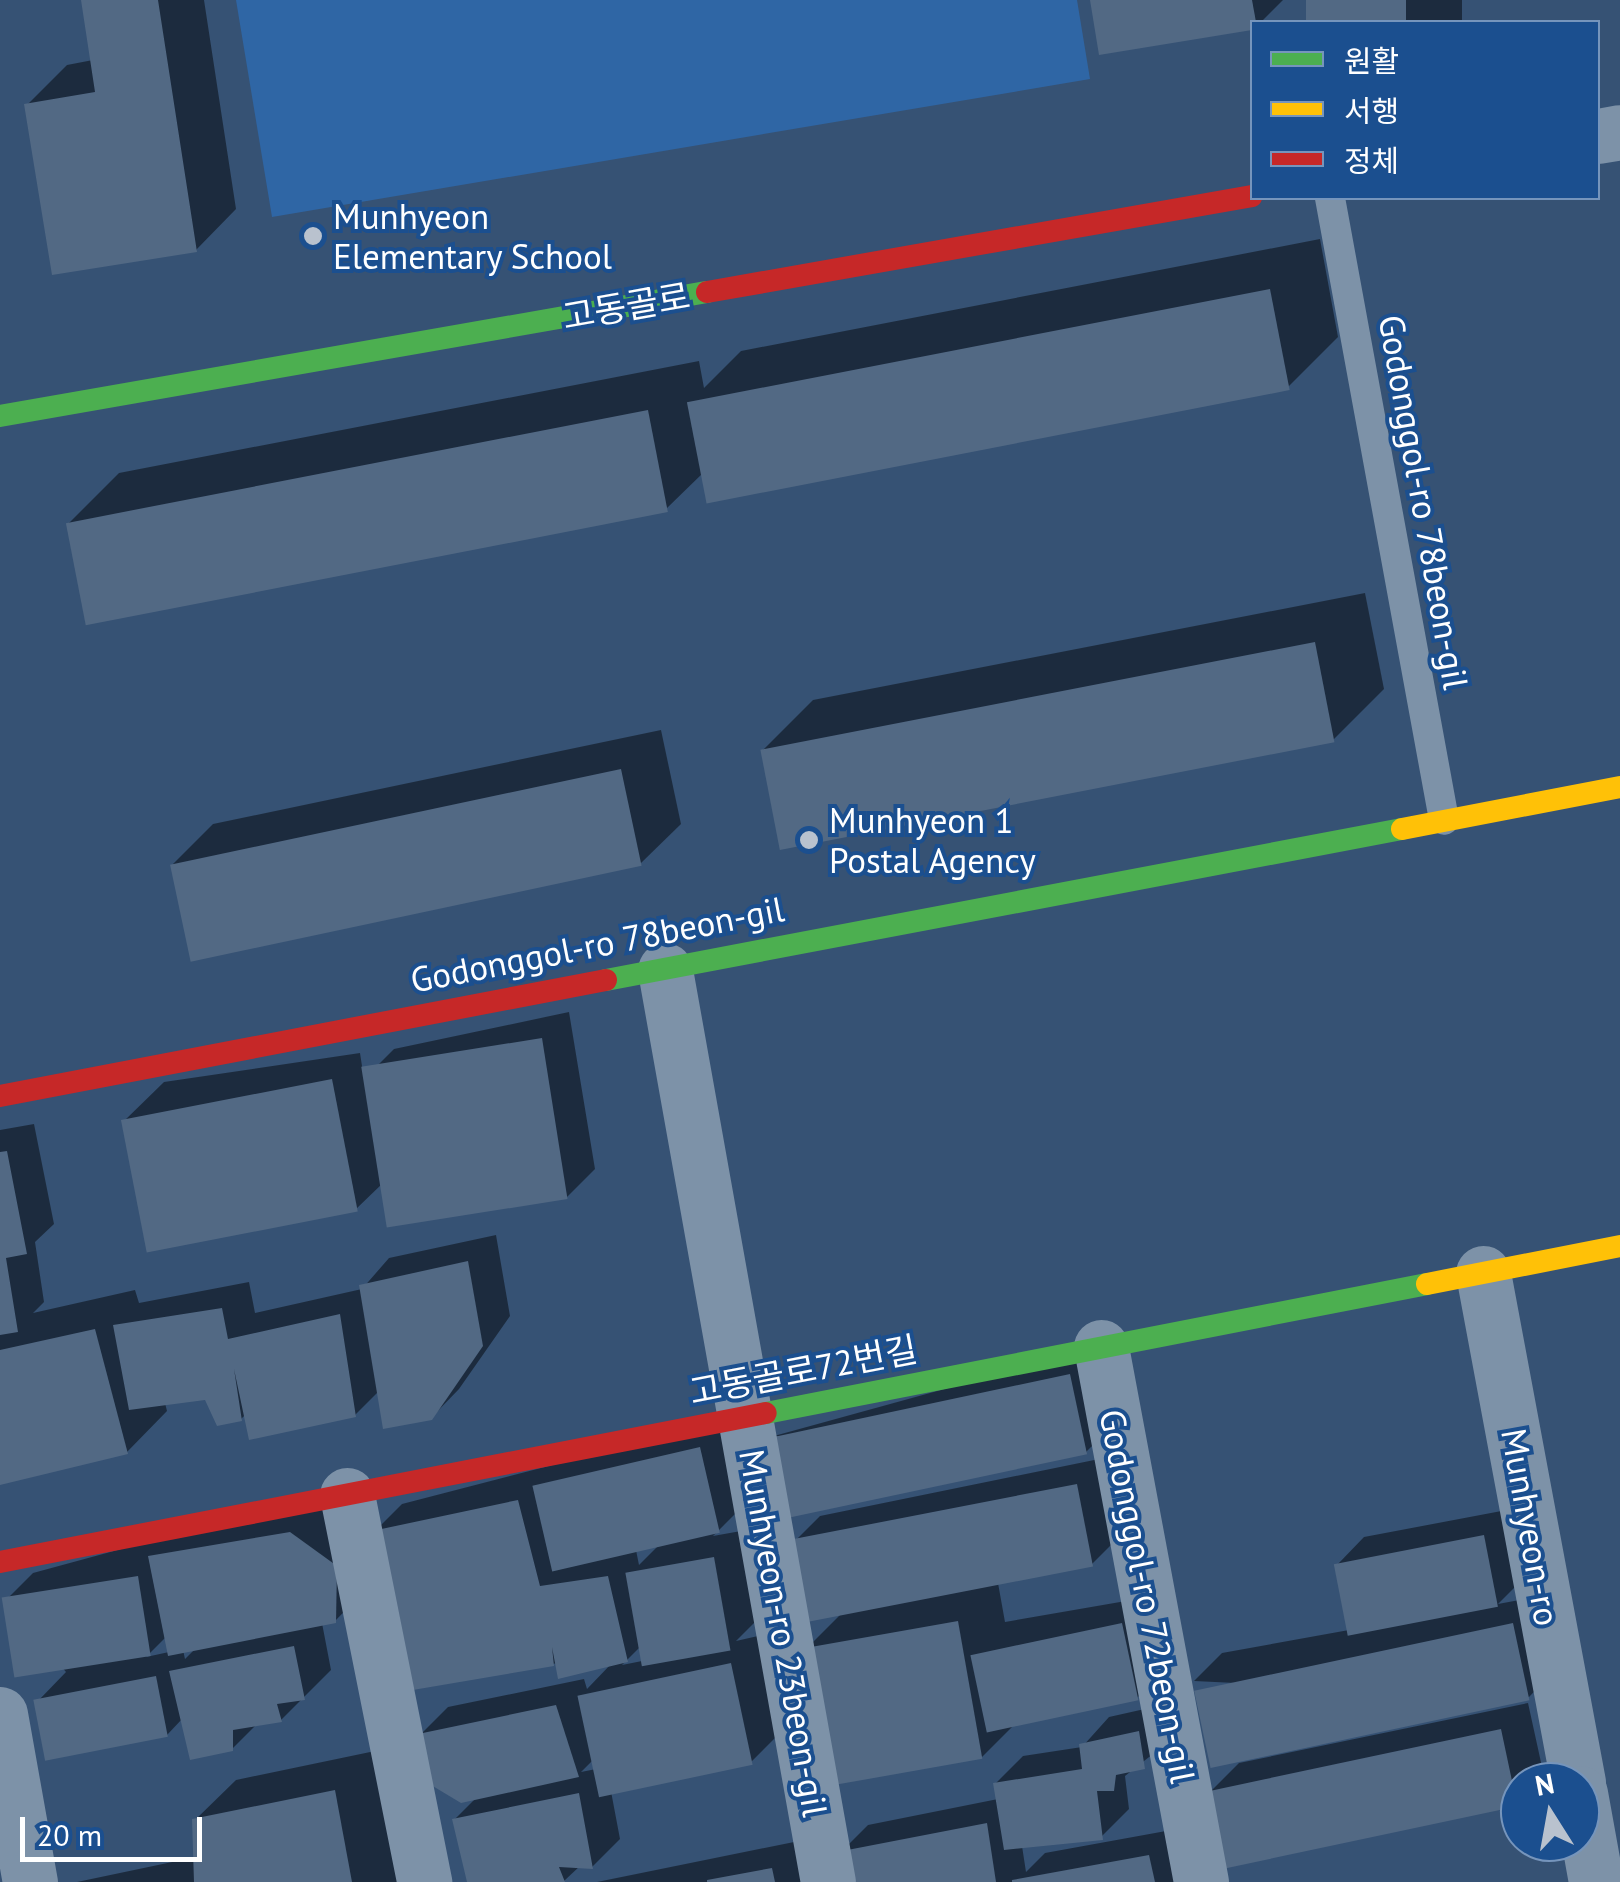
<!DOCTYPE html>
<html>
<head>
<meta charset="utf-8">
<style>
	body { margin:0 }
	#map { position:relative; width:1620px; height:1882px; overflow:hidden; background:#365274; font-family:"PT Sans","Noto Sans KR",sans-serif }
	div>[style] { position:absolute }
	.green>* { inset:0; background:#2f66a5 }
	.shadow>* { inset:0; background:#0007; transform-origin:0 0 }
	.building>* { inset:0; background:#526984; transform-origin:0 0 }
	.lane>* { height:30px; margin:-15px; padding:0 15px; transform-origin:15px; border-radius:15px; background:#7d92a8 }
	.street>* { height:55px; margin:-27.5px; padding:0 27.5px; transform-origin:27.5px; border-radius:27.5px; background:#7d92a8 }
	.fast>* { height:22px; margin:-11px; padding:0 11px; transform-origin:11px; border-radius:11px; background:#4caf50 }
	.slow>* { height:22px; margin:-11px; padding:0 11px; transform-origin:11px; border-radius:11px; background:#ffc107 }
	.jam>* { height:22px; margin:-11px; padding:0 11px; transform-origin:11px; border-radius:11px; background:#c62828 }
	.dots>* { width:28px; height:28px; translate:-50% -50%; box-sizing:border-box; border:5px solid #1b4f8f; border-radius:50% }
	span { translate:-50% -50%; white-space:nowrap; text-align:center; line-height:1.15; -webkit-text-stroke:8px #1b4f8f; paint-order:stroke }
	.poi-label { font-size:35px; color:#fff }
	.left { translate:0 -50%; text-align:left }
	.street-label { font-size:35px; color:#fff }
	.legend { position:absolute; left:1250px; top:20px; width:350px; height:180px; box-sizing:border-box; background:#1b4f8f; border:2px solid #7695bc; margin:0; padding:12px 18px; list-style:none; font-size:30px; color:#fff }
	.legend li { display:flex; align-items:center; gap:20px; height:50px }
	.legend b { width:50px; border:2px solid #7695bc }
	.north { position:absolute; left:1500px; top:1762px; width:100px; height:100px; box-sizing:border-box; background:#1b4f8f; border:2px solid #7695bc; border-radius:50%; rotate:349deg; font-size:28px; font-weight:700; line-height:40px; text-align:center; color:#fff }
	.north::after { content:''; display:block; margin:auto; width:35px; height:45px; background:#b9c2ce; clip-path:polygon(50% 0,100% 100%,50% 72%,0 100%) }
	.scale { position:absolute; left:20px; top:1817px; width:182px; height:45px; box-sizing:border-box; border:5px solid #fff; border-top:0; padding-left:12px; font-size:30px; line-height:35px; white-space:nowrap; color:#fff; -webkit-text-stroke:8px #1b4f8f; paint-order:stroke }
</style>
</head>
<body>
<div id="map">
	<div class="green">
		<i style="clip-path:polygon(236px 0,1077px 0,1090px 79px,272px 217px)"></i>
	</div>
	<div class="shadow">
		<i style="clip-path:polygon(84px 0,204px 0,236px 209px,196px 250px,27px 105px,67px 65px,93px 60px)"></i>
		<i style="clip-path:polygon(1093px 0,1283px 0,1261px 22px)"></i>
		<i style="left:1308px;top:0;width:154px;height:22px"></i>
		<i style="clip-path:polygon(1320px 239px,1338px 337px,1288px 387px,704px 472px,666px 509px,68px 524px,119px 473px,699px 361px,704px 388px,741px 351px)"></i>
		<i style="clip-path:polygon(1365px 593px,1384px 689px,1333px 740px,762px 751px,813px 700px)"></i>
		<i style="clip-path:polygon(661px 730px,681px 824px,640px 864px,173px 864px,213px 824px)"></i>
		<i style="clip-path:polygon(569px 1012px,595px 1169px,567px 1197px,383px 1183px,355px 1210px,123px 1122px,164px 1082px,360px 1053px,364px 1079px,394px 1049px)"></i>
		<i style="clip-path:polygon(34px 1124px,54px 1224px,35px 1242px,44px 1302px,33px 1313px,135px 1290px,139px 1303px,249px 1282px,255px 1313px,362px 1289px,389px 1258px,496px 1235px,510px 1316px,459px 1389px,431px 1418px,379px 1391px,355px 1415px,246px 1414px,241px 1419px,206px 1397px,165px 1403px,167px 1411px,127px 1452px,0 1482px,0 1130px)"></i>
		<i style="clip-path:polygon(1097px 1347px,1114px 1424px,1086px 1452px,774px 1436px)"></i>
		<i style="clip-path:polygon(evenodd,727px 1420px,746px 1503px,713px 1536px,741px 1531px,757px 1620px,736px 1641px,758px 1636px,779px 1734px,751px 1762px,610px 1786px,620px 1839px,592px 1867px,580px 1866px,564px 1881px,470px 1882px,454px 1820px,476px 1798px,420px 1735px,448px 1707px,584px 1679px,587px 1689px,612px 1663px,558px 1663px,403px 1689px,375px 1580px,335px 1621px,322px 1623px,331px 1670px,281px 1720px,257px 1724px,232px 1749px,183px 1718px,167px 1735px,37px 1702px,66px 1672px,5px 1601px,33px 1573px,331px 1492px,376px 1530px,402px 1504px,727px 1420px,659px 1545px,639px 1565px,636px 1550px,659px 1545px,727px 1420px,166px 1637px,169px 1652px,146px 1657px,166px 1637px,727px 1420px,644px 1643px,647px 1660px,622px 1665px,644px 1643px,727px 1420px,196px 1648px,185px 1659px,183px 1650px,196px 1648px,727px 1420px,594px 1759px,596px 1769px,581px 1772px,594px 1759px)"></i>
		<i style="clip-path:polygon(1104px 1458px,1120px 1536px,1092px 1564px,998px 1583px,1005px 1622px,1149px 1597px,1165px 1670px,1137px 1698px,1018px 1721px,982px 1757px,805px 1650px,841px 1614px,792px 1544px,820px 1516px)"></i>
		<i style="clip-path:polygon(1512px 1509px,1525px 1577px,1498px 1604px,1541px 1596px,1556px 1669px,1529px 1697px,1194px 1681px,1222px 1653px,1349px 1630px,1337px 1565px,1364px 1537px)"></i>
		<i style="clip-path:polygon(1528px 1703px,1544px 1776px,1520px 1782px,1516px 1803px,1211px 1791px,1239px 1763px)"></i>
		<i style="clip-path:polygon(1167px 1704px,1172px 1739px,1125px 1776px,1129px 1809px,1101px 1837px,1022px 1846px,1026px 1872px,1045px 1853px,1177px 1829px,1188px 1882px,846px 1882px,840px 1853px,868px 1825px,998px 1799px,995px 1784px,1023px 1756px,1082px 1747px,1109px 1717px)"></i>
		<i style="clip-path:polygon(375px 1751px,399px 1882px,77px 1882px,196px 1857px,195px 1820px,236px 1780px)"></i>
		<i style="clip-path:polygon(799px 1841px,807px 1882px,597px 1882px)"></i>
	</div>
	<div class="building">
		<i style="clip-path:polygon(81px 0,158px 0,197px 252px,52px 275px,24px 104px,95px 92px)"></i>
		<i style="clip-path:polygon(1090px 0,1252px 0,1256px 22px,1252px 30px,1099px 55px)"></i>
		<i style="left:1306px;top:0;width:100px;height:22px"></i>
		<i style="left:1270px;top:289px;width:103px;height:594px;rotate:79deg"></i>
		<i style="left:648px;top:410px;width:104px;height:593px;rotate:79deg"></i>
		<i style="left:1315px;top:642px;width:102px;height:565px;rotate:79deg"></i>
		<i style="left:621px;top:769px;width:99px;height:461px;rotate:78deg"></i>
		<i style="left:542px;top:1038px;width:163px;height:183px;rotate:81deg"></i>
		<i style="left:332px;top:1079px;width:135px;height:215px;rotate:79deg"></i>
		<i style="clip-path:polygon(7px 1151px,27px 1254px,6px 1258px,18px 1332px,0 1335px,0 1152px)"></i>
		<i style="clip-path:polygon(468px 1261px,483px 1346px,432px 1420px,383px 1429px,359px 1285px)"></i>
		<i style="clip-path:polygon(222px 1308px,228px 1339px,340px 1314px,356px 1417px,249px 1440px,234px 1369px,242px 1421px,217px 1426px,205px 1400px,129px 1410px,113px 1325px)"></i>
		<i style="clip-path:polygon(95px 1329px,128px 1454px,0 1485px,0 1350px)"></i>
		<i style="left:1070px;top:1374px;width:82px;height:304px;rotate:78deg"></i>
		<i style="left:700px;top:1447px;width:88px;height:172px;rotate:77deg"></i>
		<i style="left:1077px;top:1484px;width:84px;height:294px;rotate:79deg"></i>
		<i style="clip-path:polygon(518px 1500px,540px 1586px,608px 1576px,628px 1662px,558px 1679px,552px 1647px,554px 1666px,401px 1692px,372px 1531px)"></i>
		<i style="clip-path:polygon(290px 1532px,337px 1566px,336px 1623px,168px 1656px,148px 1556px)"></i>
		<i style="left:1484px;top:1535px;width:73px;height:153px;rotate:79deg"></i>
		<i style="left:714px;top:1557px;width:95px;height:90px;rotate:80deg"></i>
		<i style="left:138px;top:1576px;width:81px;height:138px;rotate:81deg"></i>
		<i style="left:958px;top:1621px;width:140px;height:158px;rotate:80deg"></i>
		<i style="left:1122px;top:1623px;width:79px;height:155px;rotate:78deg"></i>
		<i style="left:1513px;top:1623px;width:79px;height:326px;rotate:78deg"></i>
		<i style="clip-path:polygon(294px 1646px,305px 1700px,277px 1704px,282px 1722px,233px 1730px,233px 1751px,190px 1760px,169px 1671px)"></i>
		<i style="left:731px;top:1663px;width:104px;height:157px;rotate:78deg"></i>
		<i style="left:156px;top:1676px;width:62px;height:125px;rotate:79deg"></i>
		<i style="clip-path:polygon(556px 1705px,579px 1777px,461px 1803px,416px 1776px,418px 1734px)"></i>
		<i style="left:1501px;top:1729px;width:79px;height:299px;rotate:78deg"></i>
		<i style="clip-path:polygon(1139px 1731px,1145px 1769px,1116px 1775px,1114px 1791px,1097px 1791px,1103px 1840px,1004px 1850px,993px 1783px,1082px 1769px,1079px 1744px)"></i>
		<i style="clip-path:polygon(335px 1790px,352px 1882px,194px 1882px,192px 1819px)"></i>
		<i style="clip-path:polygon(579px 1793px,593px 1869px,559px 1867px,565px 1882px,467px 1882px,452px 1819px)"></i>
		<i style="clip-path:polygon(987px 1823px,996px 1882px,844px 1882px,837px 1852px)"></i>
		<i style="clip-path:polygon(1149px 1855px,1155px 1882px,1012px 1882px,1012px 1880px)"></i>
		<i style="clip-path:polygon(772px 1868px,775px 1882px,707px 1882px,707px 1880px)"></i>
	</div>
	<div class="lane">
		<i style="left:1330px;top:198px;width:632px;rotate:79.61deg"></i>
	</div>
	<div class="street">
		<i style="left:1598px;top:136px;width:22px;rotate:-10deg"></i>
		<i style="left:665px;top:970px;width:926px;rotate:79.87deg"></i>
		<i style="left:1483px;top:1273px;width:518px;rotate:79.43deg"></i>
		<i style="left:1101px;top:1347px;width:544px;rotate:79.41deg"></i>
		<i style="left:347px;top:1495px;width:395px;rotate:78.7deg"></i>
		<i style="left:0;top:1714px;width:171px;rotate:79.9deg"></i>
		<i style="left:1580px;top:1793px;width:90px;rotate:79.8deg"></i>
	</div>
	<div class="fast">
		<i style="left:0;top:416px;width:718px;rotate:-9.95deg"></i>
		<i style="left:606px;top:980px;width:810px;rotate:-10.74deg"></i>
		<i style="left:766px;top:1413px;width:673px;rotate:-11.04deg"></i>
	</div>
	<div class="slow">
		<i style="left:1402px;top:829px;width:222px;rotate:-10.9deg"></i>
		<i style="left:1427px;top:1284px;width:197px;rotate:-11.1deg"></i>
	</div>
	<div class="jam">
		<i style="left:707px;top:292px;width:553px;rotate:-9.99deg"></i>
		<i style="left:0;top:1096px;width:617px;rotate:-10.84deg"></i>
		<i style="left:0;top:1562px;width:780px;rotate:-11.01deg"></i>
	</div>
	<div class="dots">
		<i style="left:313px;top:236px;background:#b9c2ce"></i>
		<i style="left:809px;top:840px;background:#b9c2ce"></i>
	</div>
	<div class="poi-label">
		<span class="left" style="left:333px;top:236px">Munhyeon<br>Elementary School</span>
		<span class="left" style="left:829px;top:840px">Munhyeon 1<br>Postal Agency</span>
	</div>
	<div class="street-label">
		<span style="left:626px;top:306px;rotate:-10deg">고동골로</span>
		<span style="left:1424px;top:502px;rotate:80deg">Godonggol-ro 78beon-gil</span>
		<span style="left:597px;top:944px;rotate:-11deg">Godonggol-ro 78beon-gil</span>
		<span style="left:803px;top:1370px;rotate:-11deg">고동골로72번길</span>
		<span style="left:1531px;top:1527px;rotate:80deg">Munhyeon-ro</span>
		<span style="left:1148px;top:1596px;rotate:79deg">Godonggol-ro 72beon-gil</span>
		<span style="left:784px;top:1633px;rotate:80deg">Munhyeon-ro 23beon-gil</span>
	</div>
	<ul class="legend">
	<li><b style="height:12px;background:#4caf50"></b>원활</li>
	<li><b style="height:12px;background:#ffc107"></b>서행</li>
	<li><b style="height:12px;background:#c62828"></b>정체</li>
	</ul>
	<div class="north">N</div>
	<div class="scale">20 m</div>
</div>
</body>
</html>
